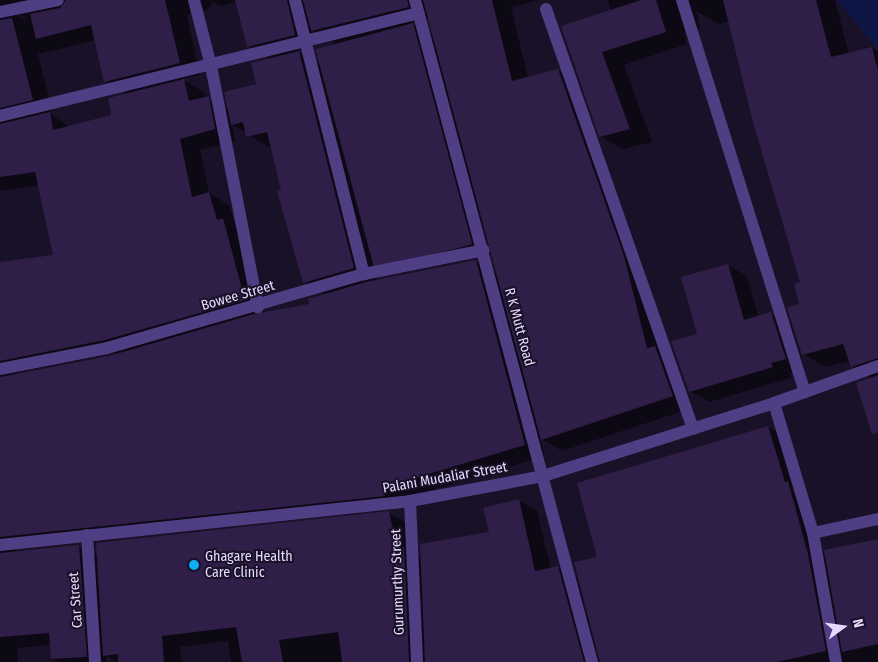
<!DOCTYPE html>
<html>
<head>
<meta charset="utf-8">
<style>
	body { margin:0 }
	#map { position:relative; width:878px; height:662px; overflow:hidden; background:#191127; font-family:"Fira Sans Condensed",sans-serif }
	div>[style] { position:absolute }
	.water>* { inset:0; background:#0d1644 }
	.shadow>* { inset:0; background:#0007 }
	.building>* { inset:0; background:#2f1e47; transform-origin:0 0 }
	.minor>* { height:12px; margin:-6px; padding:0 6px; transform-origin:6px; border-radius:6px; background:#4f3e84 }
	.dots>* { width:14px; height:14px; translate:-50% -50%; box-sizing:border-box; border:2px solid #191127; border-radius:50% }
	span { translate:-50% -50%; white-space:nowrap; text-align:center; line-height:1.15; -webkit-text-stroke:4px #191127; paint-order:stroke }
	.street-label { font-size:14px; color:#e5d9fd }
	.poi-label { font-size:14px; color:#e5d9fd }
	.left { translate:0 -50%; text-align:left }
	.north { position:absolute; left:818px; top:602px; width:50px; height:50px; -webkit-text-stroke:4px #191127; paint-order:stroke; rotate:76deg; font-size:14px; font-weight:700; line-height:20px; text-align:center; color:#e5d9fd }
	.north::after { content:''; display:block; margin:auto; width:18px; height:22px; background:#e5d9fd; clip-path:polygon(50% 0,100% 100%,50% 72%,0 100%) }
</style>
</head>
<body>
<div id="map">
	<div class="water">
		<i style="clip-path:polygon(837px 0,878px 0,878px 50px)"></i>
	</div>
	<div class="shadow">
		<i style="clip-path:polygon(evenodd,0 0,539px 0,511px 7px,528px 78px,558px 70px,578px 82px,644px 269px,665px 353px,675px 359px,692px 408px,562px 451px,540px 438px,545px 456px,402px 499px,16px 549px,14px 553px,79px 546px,98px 557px,389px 513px,408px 524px,415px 555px,422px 559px,490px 533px,518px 500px,537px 511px,551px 569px,558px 567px,577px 578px,599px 662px,231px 662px,228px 641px,180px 647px,182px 662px,116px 662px,106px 656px,106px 662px,58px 662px,53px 659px,51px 645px,17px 648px,18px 662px,0 662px,0 263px,54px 256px,39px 185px,0 191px,0 0,237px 2px,248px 46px,271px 59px,258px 85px,229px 109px,205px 98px,204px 92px,181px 79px,200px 75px,187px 15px,207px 10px,213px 3px,222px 6px,237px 2px,0 0,11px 10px,26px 18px,25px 20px,11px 12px,11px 10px,0 0,429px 18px,434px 36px,410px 23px,429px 18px,0 0,311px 30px,335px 43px,321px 65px,297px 51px,315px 46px,311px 30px,0 0,96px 40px,105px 81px,128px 94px,113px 116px,70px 127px,47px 112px,52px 111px,38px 54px,96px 40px,0 0,453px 106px,518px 344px,496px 273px,476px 261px,376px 281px,372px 264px,390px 275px,490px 255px,453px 106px,0 0,232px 124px,272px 149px,304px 282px,326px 295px,311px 305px,265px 313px,243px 232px,236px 227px,229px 205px,209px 193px,200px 150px,235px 141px,232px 124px,0 0,116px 353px,117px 355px,15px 376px,19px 372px,116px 353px)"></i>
		<i style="clip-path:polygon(608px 0,835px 0,849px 54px,872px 48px,878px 52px,878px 419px,872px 378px,852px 366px,850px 361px,825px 367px,803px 354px,801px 283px,730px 21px,718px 24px,696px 11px,700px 28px,684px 32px,687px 44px,624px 65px,652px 142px,623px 149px,600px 136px,562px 27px,611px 11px)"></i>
		<i style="clip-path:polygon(728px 265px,747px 276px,759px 317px,771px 314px,791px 325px,805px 370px,790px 373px,791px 378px,709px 402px,690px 391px,699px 335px)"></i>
		<i style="clip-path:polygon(768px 427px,787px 438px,825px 558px,878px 541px,878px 662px,600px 662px,598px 558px)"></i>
	</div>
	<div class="building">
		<i style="clip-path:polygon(66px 0,165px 0,180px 63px,104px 82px,91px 25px,36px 39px,30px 14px,60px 8px)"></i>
		<i style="clip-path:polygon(235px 0,287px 0,295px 35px,247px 47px)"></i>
		<i style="clip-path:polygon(303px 0,407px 0,409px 7px,311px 31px)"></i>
		<i style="clip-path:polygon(423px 0,492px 0,512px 81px,558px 69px,624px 256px,647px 348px,655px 346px,673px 396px,541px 440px)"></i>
		<i style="clip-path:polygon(641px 0,656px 0,666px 32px,602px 52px,630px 129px,599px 137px,561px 26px)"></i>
		<i style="clip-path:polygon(723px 0,816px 0,831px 57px,872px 47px,878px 71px,878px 358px,851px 367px,843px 344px,802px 355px,787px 308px,799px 304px,794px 284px,800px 282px,753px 122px)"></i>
		<i style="clip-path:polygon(12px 18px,33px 100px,0 108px,0 20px)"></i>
		<i style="left:413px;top:23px;width:229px;height:101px;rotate:75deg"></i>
		<i style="clip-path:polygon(299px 51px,354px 268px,303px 283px,277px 191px,281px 190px,267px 132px,246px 137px,243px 122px,231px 125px,224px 92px,256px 84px,251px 63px)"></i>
		<i style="clip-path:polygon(184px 79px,189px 101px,209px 96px,215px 129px,180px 139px,192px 197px,209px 192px,217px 220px,223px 218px,245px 300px,105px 340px,0 361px,0 262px,53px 255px,35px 172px,0 177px,0 124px,50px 112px,53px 130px,111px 115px,108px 98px)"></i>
		<i style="clip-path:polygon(476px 260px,525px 445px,382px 488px,385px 496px,0 537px,0 377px,109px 356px,254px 314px,309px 304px,308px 299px,366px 282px)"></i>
		<i style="clip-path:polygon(728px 264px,744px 320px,771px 312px,786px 359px,771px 363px,773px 367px,689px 392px,671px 341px,697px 334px,681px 277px)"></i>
		<i style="clip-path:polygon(878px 375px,878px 433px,872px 434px,856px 383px)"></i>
		<i style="clip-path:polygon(768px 426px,785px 482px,788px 481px,808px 554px,826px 651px,777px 662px,600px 662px,574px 562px,597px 557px,577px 483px)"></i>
		<i style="clip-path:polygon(519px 499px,535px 571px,558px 566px,584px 662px,425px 662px,420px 544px,489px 532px,483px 508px)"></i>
		<i style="clip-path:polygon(389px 511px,397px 548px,404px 547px,409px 662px,342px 662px,338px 632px,279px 640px,283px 662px,242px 662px,236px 627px,162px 636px,164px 662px,118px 662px,118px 654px,103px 656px,96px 543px)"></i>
		<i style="clip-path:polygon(878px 539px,878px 644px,842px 652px,824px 550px)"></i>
		<i style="clip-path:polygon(79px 545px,87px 657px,51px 659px,49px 633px,0 637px,0 553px)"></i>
	</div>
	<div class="minor">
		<i style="left:194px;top:0;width:68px;rotate:75.6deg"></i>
		<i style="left:211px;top:66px;width:246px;rotate:79deg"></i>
		<i style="left:295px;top:0;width:283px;rotate:75.9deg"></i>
		<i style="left:415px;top:0;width:685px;rotate:75.03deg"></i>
		<i style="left:682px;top:0;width:411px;rotate:72.6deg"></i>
		<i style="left:546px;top:9px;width:445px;rotate:70.7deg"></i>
		<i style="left:1px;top:12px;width:58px;rotate:-11.9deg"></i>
		<i style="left:0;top:116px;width:431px;rotate:-13.8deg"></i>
		<i style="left:0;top:369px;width:109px;rotate:-11.1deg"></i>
		<i style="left:107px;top:348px;width:267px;rotate:-16.1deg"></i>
		<i style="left:364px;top:274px;width:122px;rotate:-11.3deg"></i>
		<i style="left:774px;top:403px;width:136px;rotate:73.3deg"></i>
		<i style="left:813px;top:533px;width:131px;rotate:79.9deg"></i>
		<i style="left:410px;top:501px;width:161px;rotate:87.5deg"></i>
		<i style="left:813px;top:533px;width:66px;rotate:-12.2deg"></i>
		<i style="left:87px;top:535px;width:127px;rotate:86.4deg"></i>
		<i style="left:0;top:545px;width:412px;rotate:-6.1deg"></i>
		<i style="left:410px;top:501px;width:135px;rotate:-10.6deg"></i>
		<i style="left:543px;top:476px;width:242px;rotate:-17.5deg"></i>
		<i style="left:774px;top:403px;width:110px;rotate:-19.6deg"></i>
	</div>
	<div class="dots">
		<i style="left:194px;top:565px;background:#0fadf3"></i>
	</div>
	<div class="street-label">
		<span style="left:238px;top:296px;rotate:-16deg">Bowee Street</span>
		<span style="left:519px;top:327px;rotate:75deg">R K Mutt Road</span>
		<span style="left:445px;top:478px;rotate:-10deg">Palani Mudaliar Street</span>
		<span style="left:398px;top:582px;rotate:-92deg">Gurumurthy Street</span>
		<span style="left:76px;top:600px;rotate:-94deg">Car Street</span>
	</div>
	<div class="poi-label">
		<span class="left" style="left:205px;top:565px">Ghagare Health<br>Care Clinic</span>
	</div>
	<div class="north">N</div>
</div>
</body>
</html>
